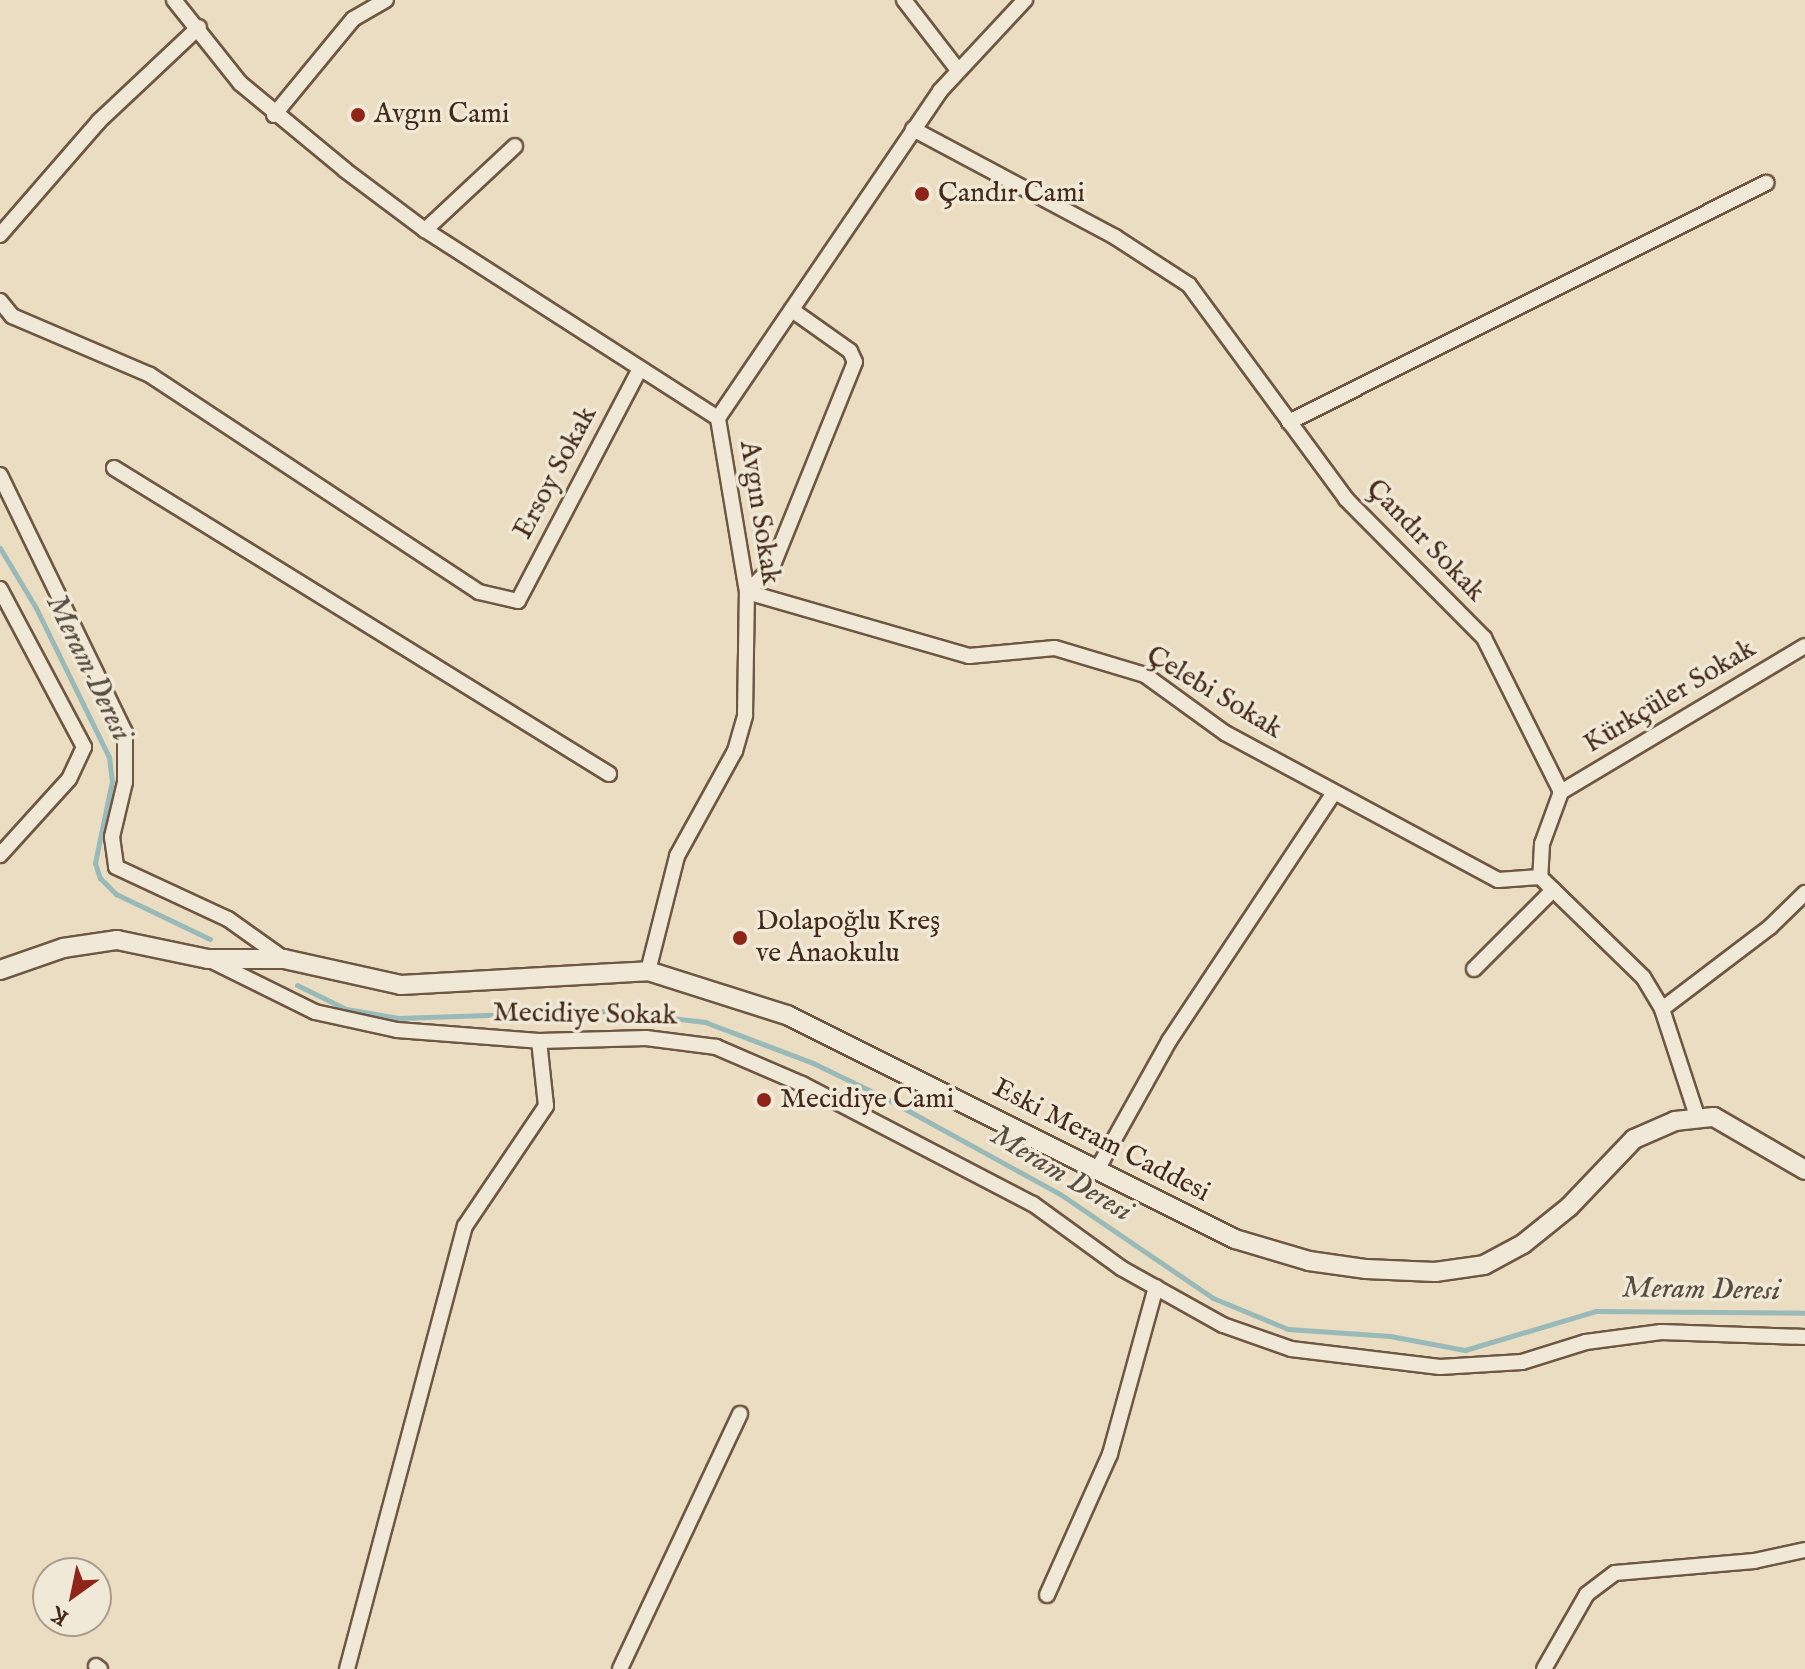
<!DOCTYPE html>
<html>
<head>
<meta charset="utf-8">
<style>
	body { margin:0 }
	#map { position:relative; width:1805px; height:1669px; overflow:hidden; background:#eaddc1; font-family:"IM FELL English",serif }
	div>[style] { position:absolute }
	.stream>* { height:5px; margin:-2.5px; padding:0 2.5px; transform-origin:2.5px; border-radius:2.5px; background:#99bab9 }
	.roads { filter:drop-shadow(2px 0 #6e5743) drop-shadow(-2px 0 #6e5743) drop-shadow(0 2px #6e5743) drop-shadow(0 -2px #6e5743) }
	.minor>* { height:14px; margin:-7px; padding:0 7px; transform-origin:7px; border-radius:7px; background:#f1e9d7 }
	.tertiary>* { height:18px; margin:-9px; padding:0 9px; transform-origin:9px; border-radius:9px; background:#f1e9d7 }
	.dots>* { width:22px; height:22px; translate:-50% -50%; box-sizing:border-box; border:4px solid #f1e9d7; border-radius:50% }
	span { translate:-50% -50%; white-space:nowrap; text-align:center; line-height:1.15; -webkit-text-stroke:7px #f1e9d7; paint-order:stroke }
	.poi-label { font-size:28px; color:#442a19 }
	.left { translate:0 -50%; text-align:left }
	.street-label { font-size:28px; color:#442a19 }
	.water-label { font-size:30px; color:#594e41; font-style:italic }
	.north { position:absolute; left:32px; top:1557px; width:80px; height:80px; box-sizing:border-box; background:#f1e9d7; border:2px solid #ac9d8b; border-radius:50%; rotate:213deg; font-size:22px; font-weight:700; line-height:32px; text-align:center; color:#442a19 }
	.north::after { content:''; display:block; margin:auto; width:28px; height:36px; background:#8f2418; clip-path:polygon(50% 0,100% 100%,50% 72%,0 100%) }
</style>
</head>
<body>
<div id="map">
	<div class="stream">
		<i style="left:0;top:548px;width:70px;rotate:59deg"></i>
		<i style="left:36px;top:608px;width:166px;rotate:63.9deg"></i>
		<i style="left:109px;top:757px;width:24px;rotate:83deg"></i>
		<i style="left:112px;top:781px;width:84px;rotate:101.7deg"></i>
		<i style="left:95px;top:863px;width:16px;rotate:72deg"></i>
		<i style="left:100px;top:878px;width:23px;rotate:45deg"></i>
		<i style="left:116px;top:894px;width:104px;rotate:25.6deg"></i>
		<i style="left:297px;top:985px;width:55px;rotate:26.1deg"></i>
		<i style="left:346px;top:1009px;width:53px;rotate:9.8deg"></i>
		<i style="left:398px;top:1018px;width:213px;rotate:-1.9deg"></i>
		<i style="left:611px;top:1011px;width:95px;rotate:6.7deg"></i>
		<i style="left:705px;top:1022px;width:116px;rotate:20.8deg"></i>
		<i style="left:813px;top:1063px;width:82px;rotate:25.9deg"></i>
		<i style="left:887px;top:1099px;width:197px;rotate:28.8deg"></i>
		<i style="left:1060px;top:1194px;width:185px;rotate:34.2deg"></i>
		<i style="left:1213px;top:1298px;width:81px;rotate:22.5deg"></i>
		<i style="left:1288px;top:1329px;width:102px;rotate:3.9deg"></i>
		<i style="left:1390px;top:1336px;width:76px;rotate:10.6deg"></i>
		<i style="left:1465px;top:1350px;width:137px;rotate:-16.6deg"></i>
		<i style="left:1596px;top:1311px;width:209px;rotate:0.5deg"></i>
	</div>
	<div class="roads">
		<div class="minor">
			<i style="left:174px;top:0;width:106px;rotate:51.5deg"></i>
			<i style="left:240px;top:83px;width:136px;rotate:39.6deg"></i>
			<i style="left:345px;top:170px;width:100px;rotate:36.9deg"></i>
			<i style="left:425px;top:230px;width:348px;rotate:32.7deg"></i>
			<i style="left:904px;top:0;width:88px;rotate:52.4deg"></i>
			<i style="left:274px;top:115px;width:124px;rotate:-50.5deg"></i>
			<i style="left:353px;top:19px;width:38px;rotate:-30deg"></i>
			<i style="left:913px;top:129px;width:229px;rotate:28.1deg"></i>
			<i style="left:1115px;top:237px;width:88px;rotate:33deg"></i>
			<i style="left:1189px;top:285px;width:265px;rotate:53.7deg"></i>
			<i style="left:1346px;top:499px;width:196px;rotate:45.2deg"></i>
			<i style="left:1484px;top:638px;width:172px;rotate:63.4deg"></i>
			<i style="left:1561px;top:792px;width:55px;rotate:110.1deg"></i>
			<i style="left:1542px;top:844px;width:33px;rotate:93deg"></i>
			<i style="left:1540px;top:877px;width:144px;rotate:44.2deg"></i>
			<i style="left:1643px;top:977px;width:37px;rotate:59deg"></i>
			<i style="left:1662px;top:1009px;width:116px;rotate:71.9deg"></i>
			<i style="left:425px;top:230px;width:123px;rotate:-43deg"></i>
			<i style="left:0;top:235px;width:151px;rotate:-49deg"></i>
			<i style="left:99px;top:121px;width:137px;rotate:-43.2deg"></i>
			<i style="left:0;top:301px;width:19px;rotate:51deg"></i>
			<i style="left:12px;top:316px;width:150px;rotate:23.1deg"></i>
			<i style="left:150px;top:375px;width:394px;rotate:33.4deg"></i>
			<i style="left:479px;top:592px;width:40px;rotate:13deg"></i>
			<i style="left:518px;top:601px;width:262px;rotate:-62.3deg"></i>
			<i style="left:792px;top:310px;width:71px;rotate:35.3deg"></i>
			<i style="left:850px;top:351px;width:12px;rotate:66deg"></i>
			<i style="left:855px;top:362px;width:221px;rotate:112deg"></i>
			<i style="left:772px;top:567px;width:35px;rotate:135deg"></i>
			<i style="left:747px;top:592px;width:231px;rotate:16.1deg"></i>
			<i style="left:969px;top:656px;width:86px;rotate:-5.3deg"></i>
			<i style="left:1055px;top:648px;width:94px;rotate:16.7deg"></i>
			<i style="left:1145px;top:675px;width:99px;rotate:35.9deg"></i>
			<i style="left:1225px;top:733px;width:310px;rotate:28.3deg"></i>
			<i style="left:1498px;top:880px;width:42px;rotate:-4.1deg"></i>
			<i style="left:1289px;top:422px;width:534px;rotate:-26.61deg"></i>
			<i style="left:114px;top:468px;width:582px;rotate:31.72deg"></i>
			<i style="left:0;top:475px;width:286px;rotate:64.1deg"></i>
			<i style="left:125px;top:732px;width:50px;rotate:90deg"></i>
			<i style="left:125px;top:782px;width:57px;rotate:103.3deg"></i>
			<i style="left:112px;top:837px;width:30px;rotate:82deg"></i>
			<i style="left:116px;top:867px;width:123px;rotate:24.9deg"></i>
			<i style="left:228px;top:919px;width:69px;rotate:35.5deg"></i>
			<i style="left:0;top:589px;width:179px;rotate:62deg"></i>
			<i style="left:84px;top:747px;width:35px;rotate:115deg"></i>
			<i style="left:69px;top:779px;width:103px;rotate:132.2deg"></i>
			<i style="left:1561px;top:792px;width:284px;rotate:-30.9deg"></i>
			<i style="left:212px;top:961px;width:115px;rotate:26.3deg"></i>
			<i style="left:315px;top:1012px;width:84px;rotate:12.4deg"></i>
			<i style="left:397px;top:1030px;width:142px;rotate:4.4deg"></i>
			<i style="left:539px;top:1041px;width:107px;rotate:-1.6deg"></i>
			<i style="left:646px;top:1038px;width:71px;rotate:7.3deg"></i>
			<i style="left:716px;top:1047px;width:94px;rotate:23.3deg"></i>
			<i style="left:802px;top:1084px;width:260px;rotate:27.5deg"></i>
			<i style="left:1033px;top:1204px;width:109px;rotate:36deg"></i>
			<i style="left:1121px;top:1268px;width:117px;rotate:29.2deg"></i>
			<i style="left:1223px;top:1325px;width:72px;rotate:19.4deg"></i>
			<i style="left:1291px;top:1349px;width:150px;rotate:6.9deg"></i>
			<i style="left:1440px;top:1367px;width:82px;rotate:-3.5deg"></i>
			<i style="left:1522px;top:1362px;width:67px;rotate:-17.4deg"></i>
			<i style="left:1586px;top:1342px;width:76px;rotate:-7.6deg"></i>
			<i style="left:1661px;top:1332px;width:144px;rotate:2deg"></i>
			<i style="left:1474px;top:969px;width:112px;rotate:-45deg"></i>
			<i style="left:648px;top:971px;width:119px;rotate:-75.8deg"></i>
			<i style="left:677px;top:856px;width:120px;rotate:-61.1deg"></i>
			<i style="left:735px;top:751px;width:37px;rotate:-74deg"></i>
			<i style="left:745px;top:715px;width:123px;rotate:-89.1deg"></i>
			<i style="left:747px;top:592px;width:176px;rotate:-99.5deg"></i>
			<i style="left:718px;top:418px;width:395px;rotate:-55.8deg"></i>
			<i style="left:940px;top:91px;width:125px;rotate:-47deg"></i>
			<i style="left:1662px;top:1009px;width:136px;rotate:-37.2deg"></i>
			<i style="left:1770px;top:927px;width:49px;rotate:-44.2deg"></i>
			<i style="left:1097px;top:1170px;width:148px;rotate:-60.8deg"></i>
			<i style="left:1169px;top:1041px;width:298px;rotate:-56.4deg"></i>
			<i style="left:1047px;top:1595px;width:154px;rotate:-65.9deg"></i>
			<i style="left:1110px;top:1454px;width:173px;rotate:-74.6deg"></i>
			<i style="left:96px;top:1666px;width:5px;rotate:37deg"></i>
			<i style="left:347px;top:1669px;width:458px;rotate:-75.1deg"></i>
			<i style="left:465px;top:1226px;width:145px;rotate:-56deg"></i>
			<i style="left:546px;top:1106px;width:65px;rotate:-96.1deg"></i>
			<i style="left:620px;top:1669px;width:282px;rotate:-64.8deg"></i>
			<i style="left:1544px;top:1669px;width:86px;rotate:-60.2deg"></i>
			<i style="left:1587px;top:1594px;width:35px;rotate:-37deg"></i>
			<i style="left:1615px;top:1573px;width:140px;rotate:-4.9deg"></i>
			<i style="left:1754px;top:1561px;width:52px;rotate:-12.2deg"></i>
		</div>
		<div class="tertiary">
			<i style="left:0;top:970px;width:67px;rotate:-19.2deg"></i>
			<i style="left:63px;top:948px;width:55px;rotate:-8.4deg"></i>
			<i style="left:117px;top:940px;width:93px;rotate:11.8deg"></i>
			<i style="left:208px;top:959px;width:76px"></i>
			<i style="left:284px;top:959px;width:120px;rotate:12.5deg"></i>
			<i style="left:401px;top:985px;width:247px;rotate:-3.2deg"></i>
			<i style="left:648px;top:971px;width:146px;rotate:17.6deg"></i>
			<i style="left:787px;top:1015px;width:501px;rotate:26.57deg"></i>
			<i style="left:1235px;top:1239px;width:77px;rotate:16.6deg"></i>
			<i style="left:1309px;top:1261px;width:58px;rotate:8deg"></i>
			<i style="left:1366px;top:1269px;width:69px;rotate:2.5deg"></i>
			<i style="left:1435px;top:1272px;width:49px;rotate:-8.1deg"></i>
			<i style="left:1484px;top:1265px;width:44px;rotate:-28.3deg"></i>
			<i style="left:1523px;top:1244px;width:59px;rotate:-38.8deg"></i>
			<i style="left:1569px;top:1207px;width:94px;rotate:-46.3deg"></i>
			<i style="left:1634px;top:1139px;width:45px;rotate:-23.7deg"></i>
			<i style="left:1675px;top:1121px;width:39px;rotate:-6deg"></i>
			<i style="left:1714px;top:1117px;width:105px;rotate:30.2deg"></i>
		</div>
	</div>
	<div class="dots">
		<i style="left:358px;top:115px;background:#8f2418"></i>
		<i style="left:922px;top:194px;background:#8f2418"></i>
		<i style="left:740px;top:938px;background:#8f2418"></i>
		<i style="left:764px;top:1100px;background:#8f2418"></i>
	</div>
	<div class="poi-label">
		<span class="left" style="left:374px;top:115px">Avgın Cami</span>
		<span class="left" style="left:938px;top:194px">Çandır Cami</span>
		<span class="left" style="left:756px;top:938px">Dolapoğlu Kreş<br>ve Anaokulu</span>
		<span class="left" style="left:780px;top:1100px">Mecidiye Cami</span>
	</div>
	<div class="street-label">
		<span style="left:556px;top:473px;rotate:-62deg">Ersoy Sokak</span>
		<span style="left:759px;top:513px;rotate:81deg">Avgın Sokak</span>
		<span style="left:1425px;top:541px;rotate:46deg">Çandır Sokak</span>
		<span style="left:1214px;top:693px;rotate:31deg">Çelebi Sokak</span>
		<span style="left:1670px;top:697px;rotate:-31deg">Kürkçüler Sokak</span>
		<span style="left:585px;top:1015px;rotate:1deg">Mecidiye Sokak</span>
		<span style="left:1101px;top:1141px;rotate:27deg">Eski Meram Caddesi</span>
	</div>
	<div class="water-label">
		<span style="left:88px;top:668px;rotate:64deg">Meram Deresi</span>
		<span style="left:1061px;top:1174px;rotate:31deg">Meram Deresi</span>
		<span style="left:1701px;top:1290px;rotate:1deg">Meram Deresi</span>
	</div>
	<div class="north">K</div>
</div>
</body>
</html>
